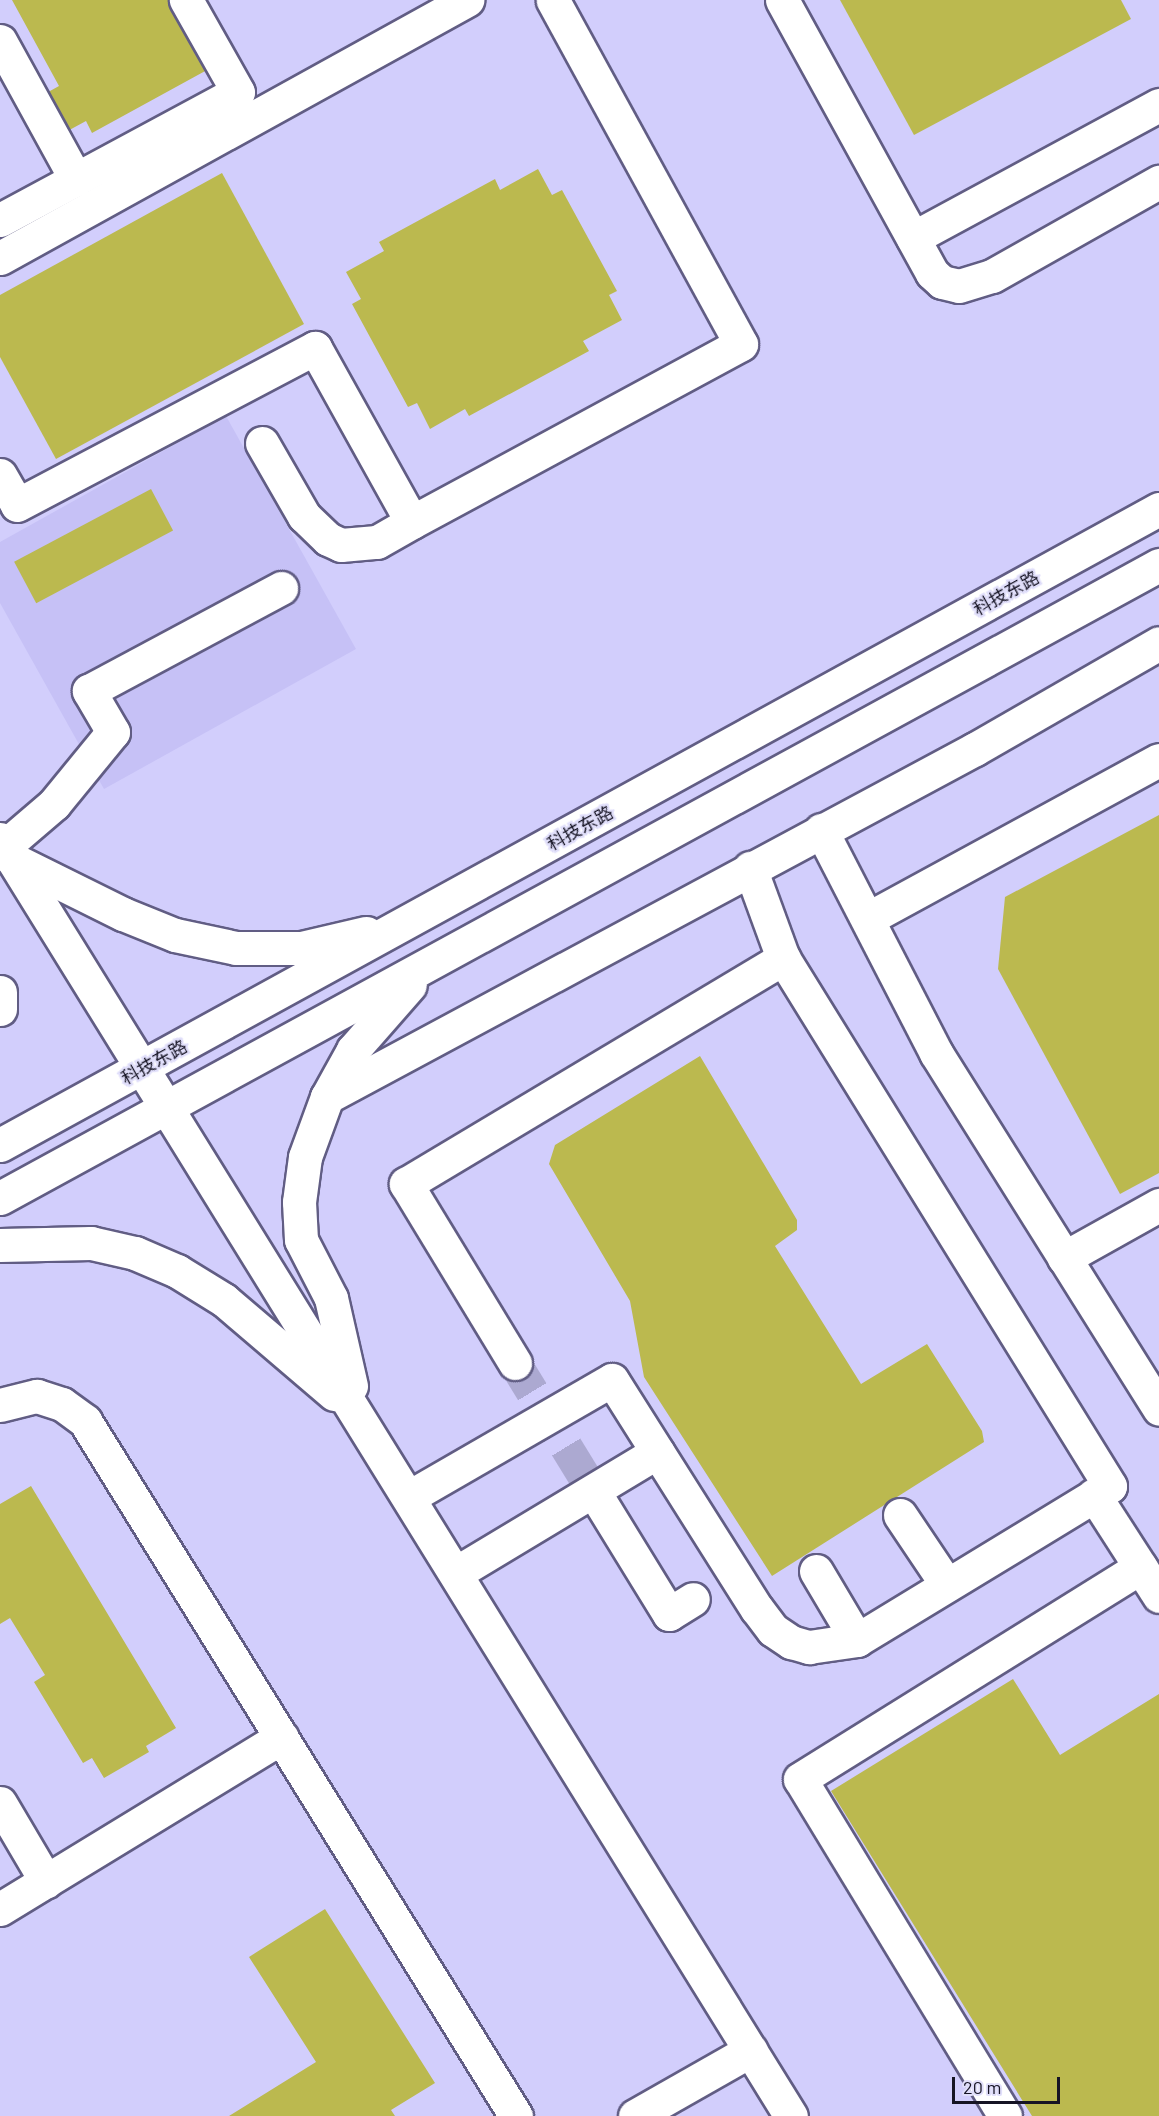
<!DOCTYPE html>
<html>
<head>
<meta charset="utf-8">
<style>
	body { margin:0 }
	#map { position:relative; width:1159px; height:2116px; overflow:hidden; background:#d2cefc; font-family:Barlow,"Noto Sans SC",sans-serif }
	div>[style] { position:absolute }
	.built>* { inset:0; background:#c6c1f6 }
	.building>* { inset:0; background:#bbb94f; transform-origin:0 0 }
	.minor-tunnel>* { height:33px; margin-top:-16.5px; transform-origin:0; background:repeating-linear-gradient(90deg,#aca9d1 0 33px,transparent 0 49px) }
	.roads { filter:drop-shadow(2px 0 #615d84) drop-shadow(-2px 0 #615d84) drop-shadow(0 2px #615d84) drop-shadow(0 -2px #615d84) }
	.minor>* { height:33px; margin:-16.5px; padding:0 16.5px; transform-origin:16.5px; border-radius:16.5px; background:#fff }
	.major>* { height:33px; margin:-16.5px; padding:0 16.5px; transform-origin:16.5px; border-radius:16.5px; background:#fff }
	span { translate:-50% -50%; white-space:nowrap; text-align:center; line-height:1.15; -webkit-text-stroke:4.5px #e0defa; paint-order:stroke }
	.street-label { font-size:18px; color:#161424 }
	.scale { position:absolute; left:952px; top:2077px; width:108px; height:27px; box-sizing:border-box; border:3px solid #161424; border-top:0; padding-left:8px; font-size:18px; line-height:21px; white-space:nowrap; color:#161424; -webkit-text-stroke:4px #e0defa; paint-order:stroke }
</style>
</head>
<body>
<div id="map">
	<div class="built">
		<i style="clip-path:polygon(226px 416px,356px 649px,104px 789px,0 603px,0 542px)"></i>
	</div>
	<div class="building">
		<i style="clip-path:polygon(12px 0,168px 0,207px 70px,92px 133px,86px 121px,62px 134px,41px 96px,59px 86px)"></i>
		<i style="clip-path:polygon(840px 0,1121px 0,1131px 19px,914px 135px)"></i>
		<i style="clip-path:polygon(538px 169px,552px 195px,562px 190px,617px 291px,609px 295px,622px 320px,583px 341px,589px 351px,469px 416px,465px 409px,430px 429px,417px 403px,408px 407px,352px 304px,361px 299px,346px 272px,384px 251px,379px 242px,495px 179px,500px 190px)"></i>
		<i style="clip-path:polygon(222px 173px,304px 324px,56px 459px,0 357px,0 295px)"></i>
		<i style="left:151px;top:489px;width:47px;height:155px;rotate:62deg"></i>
		<i style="clip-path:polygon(1159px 815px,1159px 1173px,1120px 1194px,998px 969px,1005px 897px)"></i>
		<i style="clip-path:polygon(700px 1056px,797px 1220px,797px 1230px,775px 1246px,861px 1384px,927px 1344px,982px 1431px,984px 1442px,772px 1576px,644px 1377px,630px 1301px,549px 1164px,555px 1145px)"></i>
		<i style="clip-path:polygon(31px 1486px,176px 1728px,146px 1746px,149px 1752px,104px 1778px,92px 1758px,83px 1763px,34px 1682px,45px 1675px,10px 1618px,0 1624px,0 1504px)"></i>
		<i style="clip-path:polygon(1013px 1679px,1060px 1755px,1159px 1694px,1159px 2116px,1032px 2116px,831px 1791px)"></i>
		<i style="clip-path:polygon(325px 1909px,435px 2083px,391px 2110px,395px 2116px,229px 2116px,316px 2062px,249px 1957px)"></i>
	</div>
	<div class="minor-tunnel">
		<i style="left:515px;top:1363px;width:167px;rotate:58.5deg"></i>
	</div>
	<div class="roads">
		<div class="minor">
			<i style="left:782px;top:0;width:311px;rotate:61.2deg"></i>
			<i style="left:932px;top:273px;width:13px;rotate:42deg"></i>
			<i style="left:942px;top:282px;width:17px;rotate:13deg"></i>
			<i style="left:959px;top:286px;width:34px;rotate:-17deg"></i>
			<i style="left:992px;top:276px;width:192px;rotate:-29.4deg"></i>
			<i style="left:0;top:41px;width:158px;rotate:61.2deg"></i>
			<i style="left:0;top:220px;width:270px;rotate:-28.3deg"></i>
			<i style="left:238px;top:92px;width:106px;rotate:-119.5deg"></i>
			<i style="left:913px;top:238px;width:280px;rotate:-28.4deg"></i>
			<i style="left:0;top:258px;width:534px;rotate:-28.92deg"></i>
			<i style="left:262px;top:443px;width:84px;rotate:60.1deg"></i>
			<i style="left:304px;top:516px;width:33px;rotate:44deg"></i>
			<i style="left:328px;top:539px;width:14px;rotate:25deg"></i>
			<i style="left:341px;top:545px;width:36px;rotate:-5deg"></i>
			<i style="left:377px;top:542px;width:40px;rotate:-29.7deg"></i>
			<i style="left:0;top:475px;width:34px;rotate:60deg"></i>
			<i style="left:17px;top:505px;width:337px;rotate:-27.8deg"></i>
			<i style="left:315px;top:348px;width:199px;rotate:60.9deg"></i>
			<i style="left:412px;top:522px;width:374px;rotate:-28.4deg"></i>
			<i style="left:741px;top:344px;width:392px;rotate:-118.7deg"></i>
			<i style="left:821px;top:830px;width:251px;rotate:62.7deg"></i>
			<i style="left:936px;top:1053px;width:420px;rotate:57.9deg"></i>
			<i style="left:5px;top:846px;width:65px;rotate:-40.6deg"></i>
			<i style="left:54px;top:804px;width:93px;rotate:-50.7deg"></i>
			<i style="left:113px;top:732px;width:48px;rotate:-120.3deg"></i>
			<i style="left:89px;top:691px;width:218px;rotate:-28.2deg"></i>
			<i style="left:869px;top:918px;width:330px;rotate:-28.6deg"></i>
			<i style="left:327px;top:1097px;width:736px;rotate:-28.24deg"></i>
			<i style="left:975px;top:749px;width:212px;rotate:-29.9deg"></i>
			<i style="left:1064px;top:1258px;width:109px;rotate:-29.2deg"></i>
			<i style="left:515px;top:1363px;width:210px;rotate:-121.3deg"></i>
			<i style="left:406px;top:1184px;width:440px;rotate:-30.9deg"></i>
			<i style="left:0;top:1405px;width:38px;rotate:-14deg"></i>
			<i style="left:37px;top:1396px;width:26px;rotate:18deg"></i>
			<i style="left:62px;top:1404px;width:29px;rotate:36deg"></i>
			<i style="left:85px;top:1421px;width:818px;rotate:58.2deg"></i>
			<i style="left:1094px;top:1495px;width:120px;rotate:57.2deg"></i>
			<i style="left:409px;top:1497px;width:234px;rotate:-30deg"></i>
			<i style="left:612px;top:1380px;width:271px;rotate:57.7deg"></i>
			<i style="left:757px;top:1609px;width:26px;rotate:53deg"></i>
			<i style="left:773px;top:1630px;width:22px;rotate:34deg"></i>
			<i style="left:791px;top:1642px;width:19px;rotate:16deg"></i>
			<i style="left:809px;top:1647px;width:49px;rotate:-8.3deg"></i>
			<i style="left:857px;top:1640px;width:296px;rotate:-31.3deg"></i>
			<i style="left:1110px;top:1486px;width:621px;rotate:-121.77deg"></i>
			<i style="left:783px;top:958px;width:96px;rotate:-110.1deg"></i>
			<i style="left:602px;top:1505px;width:128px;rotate:58.4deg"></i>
			<i style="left:669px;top:1614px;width:28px;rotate:-32deg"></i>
			<i style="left:900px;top:1515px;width:84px;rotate:56.1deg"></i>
			<i style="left:816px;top:1571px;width:80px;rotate:59.3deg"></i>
			<i style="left:456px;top:1573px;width:235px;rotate:-31deg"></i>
			<i style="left:0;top:1803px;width:91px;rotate:59.5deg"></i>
			<i style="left:0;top:1909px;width:330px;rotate:-31.4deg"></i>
			<i style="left:635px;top:2116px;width:133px;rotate:-29.6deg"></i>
			<i style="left:1005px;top:2116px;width:394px;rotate:-121.3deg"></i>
			<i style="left:800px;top:1779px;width:401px;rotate:-31.9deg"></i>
		</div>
		<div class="major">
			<i style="left:0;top:839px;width:1502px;rotate:58.23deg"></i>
			<i style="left:12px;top:859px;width:124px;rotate:26.4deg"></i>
			<i style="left:123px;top:914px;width:56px;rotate:22deg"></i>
			<i style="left:175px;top:935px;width:62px;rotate:12deg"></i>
			<i style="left:236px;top:948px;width:65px"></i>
			<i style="left:301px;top:948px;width:67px;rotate:-13deg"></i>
			<i style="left:0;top:992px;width:17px;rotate:90deg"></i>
			<i style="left:0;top:1145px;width:1322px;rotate:-28.76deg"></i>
			<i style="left:0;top:1198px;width:1321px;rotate:-28.64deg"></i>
			<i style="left:0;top:1245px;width:91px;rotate:-1.3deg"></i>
			<i style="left:91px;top:1243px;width:45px;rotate:12.8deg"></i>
			<i style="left:135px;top:1253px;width:46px;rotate:23.2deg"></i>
			<i style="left:177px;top:1271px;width:55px;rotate:31.7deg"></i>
			<i style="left:224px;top:1300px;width:145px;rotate:40.5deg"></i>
			<i style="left:351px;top:1386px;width:90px;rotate:-102.8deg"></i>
			<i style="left:331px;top:1298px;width:65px;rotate:-117.3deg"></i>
			<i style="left:301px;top:1240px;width:38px;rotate:-93deg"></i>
			<i style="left:299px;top:1202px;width:45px;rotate:-82.4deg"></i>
			<i style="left:305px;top:1157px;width:64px;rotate:-69.9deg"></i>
			<i style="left:327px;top:1097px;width:54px;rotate:-61deg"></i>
			<i style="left:353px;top:1050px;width:86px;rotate:-48.8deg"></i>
		</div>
	</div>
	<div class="street-label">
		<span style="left:1006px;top:593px;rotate:-29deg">科技东路</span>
		<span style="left:580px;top:828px;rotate:-29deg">科技东路</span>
		<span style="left:154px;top:1062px;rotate:-29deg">科技东路</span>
	</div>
	<div class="scale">20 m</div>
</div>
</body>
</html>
